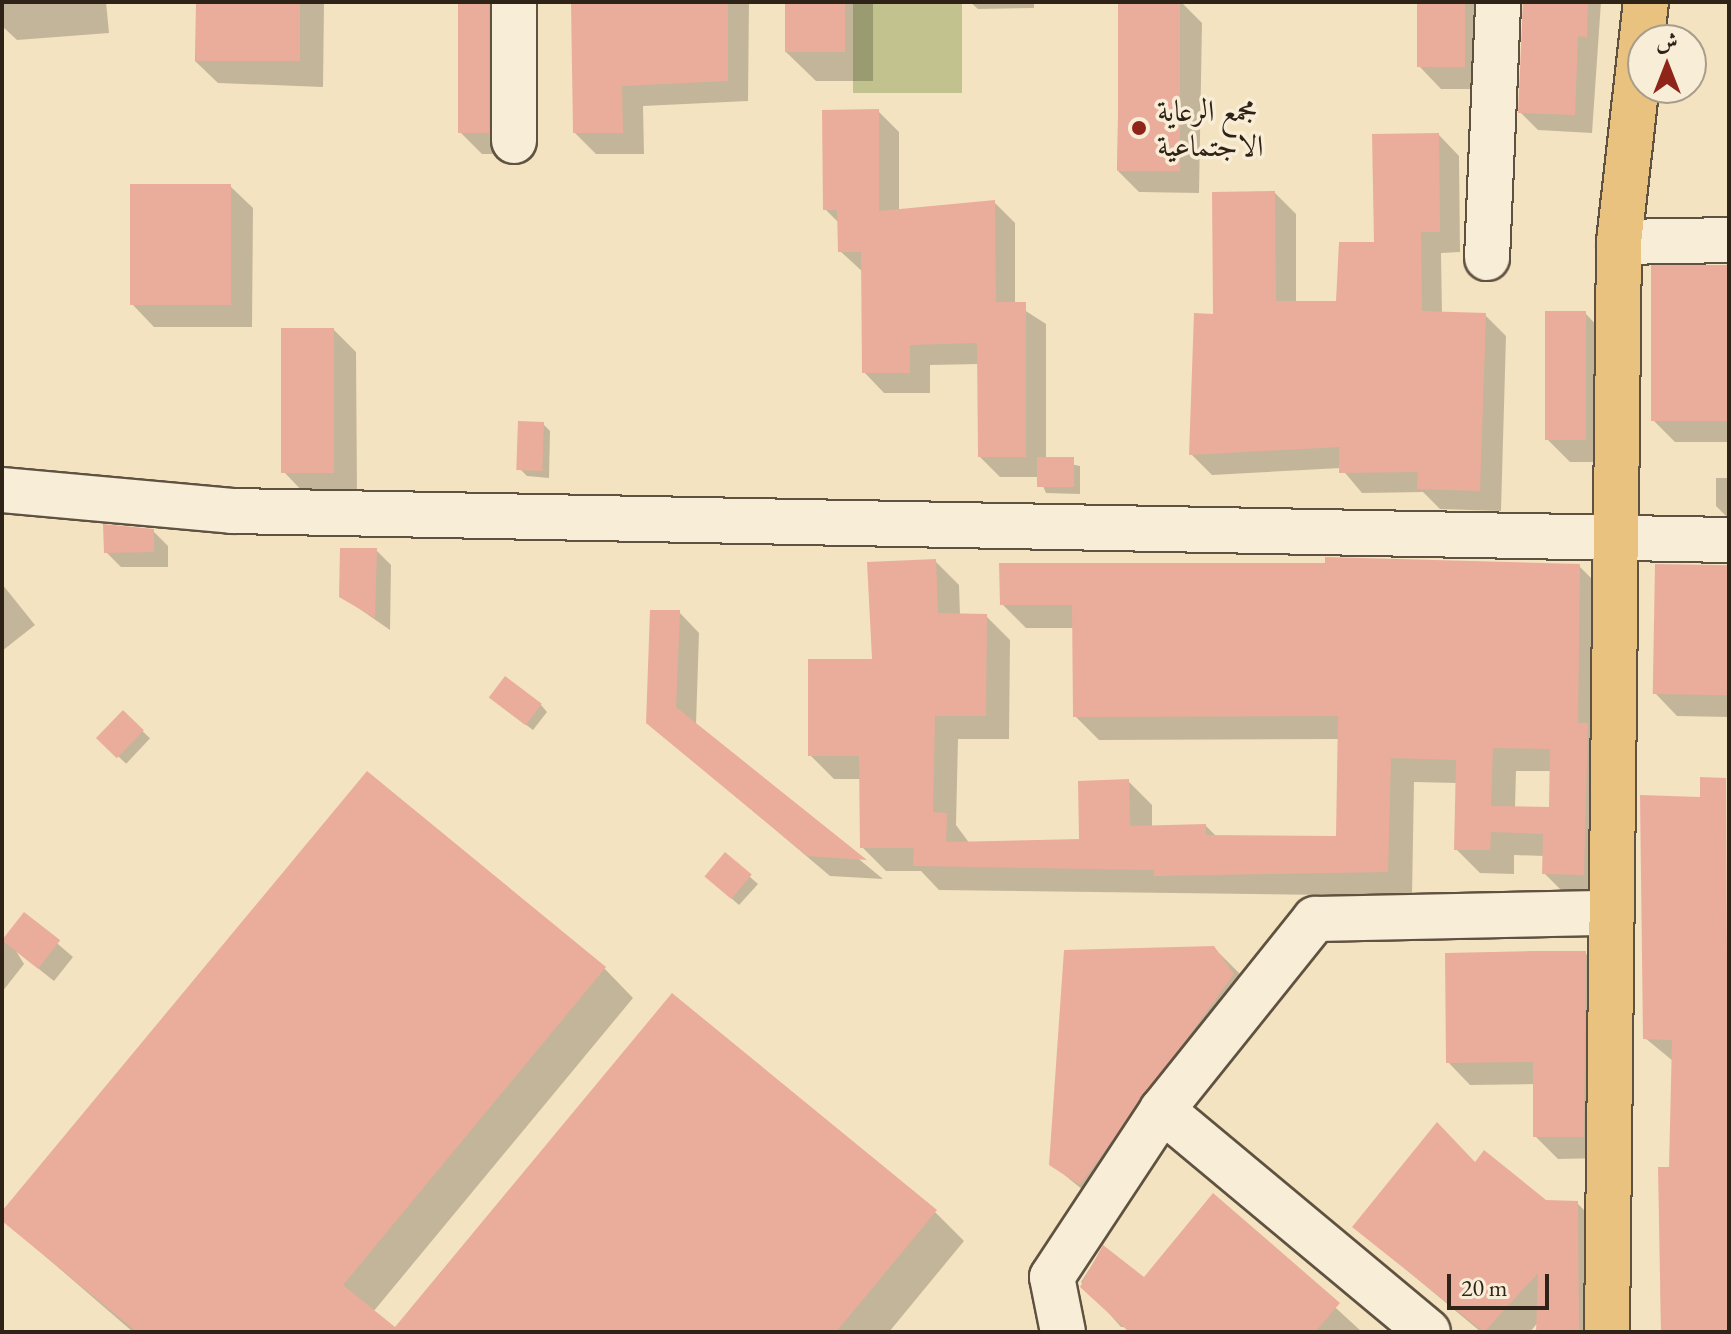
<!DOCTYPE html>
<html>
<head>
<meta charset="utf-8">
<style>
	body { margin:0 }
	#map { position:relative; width:1731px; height:1334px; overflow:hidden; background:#f4e3c0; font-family:"EB Garamond",Amiri,serif }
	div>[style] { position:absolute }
	.green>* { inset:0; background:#c1c28e; transform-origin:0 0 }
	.shadow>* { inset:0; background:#0003; transform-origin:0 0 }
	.building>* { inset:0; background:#eaad9c; transform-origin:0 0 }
	.roads { filter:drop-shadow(2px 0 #605241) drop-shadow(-2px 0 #605241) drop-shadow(0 2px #605241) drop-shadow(0 -2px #605241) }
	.minor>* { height:44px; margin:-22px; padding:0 22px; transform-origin:22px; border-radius:22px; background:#f8edd6 }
	.major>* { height:44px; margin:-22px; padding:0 22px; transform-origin:22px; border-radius:22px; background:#eac280 }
	.dots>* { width:22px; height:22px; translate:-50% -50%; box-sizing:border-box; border:4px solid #f8edd6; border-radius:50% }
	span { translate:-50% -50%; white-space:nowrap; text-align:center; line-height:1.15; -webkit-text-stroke:7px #f8edd6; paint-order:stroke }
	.poi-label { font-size:30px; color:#2f2217 }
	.left { translate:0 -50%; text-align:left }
	.frame { position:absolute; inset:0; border:4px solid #2f2217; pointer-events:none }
	.north { position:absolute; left:1627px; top:24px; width:80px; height:80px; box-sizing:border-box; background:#f8edd6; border:2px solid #a89c8a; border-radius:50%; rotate:0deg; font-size:22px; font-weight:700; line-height:32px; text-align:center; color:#2f2217 }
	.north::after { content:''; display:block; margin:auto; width:28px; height:36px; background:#8f2418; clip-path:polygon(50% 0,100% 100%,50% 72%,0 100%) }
	.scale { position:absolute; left:1447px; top:1274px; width:102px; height:36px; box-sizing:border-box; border:4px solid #2f2217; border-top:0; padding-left:10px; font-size:24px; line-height:28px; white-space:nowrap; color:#2f2217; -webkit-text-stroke:6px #f8edd6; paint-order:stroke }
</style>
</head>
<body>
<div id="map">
	<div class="green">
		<i style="left:853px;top:2px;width:109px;height:91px"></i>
	</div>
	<div class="shadow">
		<i style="clip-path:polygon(2px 2px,106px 2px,109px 33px,17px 40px,2px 26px)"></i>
		<i style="clip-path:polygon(196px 2px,324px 2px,323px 87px,218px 83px,195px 61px)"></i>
		<i style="clip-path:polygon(460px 2px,516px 2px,511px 154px,482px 154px,460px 132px)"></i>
		<i style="clip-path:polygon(577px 2px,749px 2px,748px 101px,643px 106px,644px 154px,596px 154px,575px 133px)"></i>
		<i style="clip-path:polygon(787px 2px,873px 2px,873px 81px,816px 81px,786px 52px)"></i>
		<i style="clip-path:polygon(970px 2px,1034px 2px,1034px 8px,978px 9px)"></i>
		<i style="clip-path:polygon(1120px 2px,1181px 2px,1202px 23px,1199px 193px,1139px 192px,1117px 170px)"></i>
		<i style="clip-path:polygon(1419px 2px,1487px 2px,1487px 89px,1441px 89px,1419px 66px)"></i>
		<i style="clip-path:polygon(1523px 2px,1601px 2px,1592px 133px,1538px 130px,1520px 112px)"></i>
		<i style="clip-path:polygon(878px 111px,899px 132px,899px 211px,994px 202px,1015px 223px,1015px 304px,1046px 324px,1046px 459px,1080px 466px,1080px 494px,1046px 493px,1039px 477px,1000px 477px,980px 457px,979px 364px,930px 365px,930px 393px,884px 393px,864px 372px,863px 272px,840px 251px,840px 224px,825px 209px)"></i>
		<i style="clip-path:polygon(1439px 135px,1459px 156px,1460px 252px,1441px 253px,1442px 314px,1485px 315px,1506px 336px,1501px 511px,1440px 509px,1423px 492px,1362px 493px,1341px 468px,1212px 475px,1191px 454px,1215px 316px,1275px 193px,1296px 214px,1296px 303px,1338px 303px)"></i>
		<i style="clip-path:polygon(230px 186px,253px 208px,252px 327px,154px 327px,132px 304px)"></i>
		<i style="clip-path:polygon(1729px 267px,1729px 442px,1675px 442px,1654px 421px)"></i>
		<i style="clip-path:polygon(1585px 313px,1607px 336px,1608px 462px,1570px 462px,1547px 439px)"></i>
		<i style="clip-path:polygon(334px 330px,356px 352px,357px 495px,306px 495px,284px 472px)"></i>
		<i style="clip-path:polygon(543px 424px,550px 431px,549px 478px,527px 476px,520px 469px)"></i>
		<i style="clip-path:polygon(1716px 478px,1729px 478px,1729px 519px,1716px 506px)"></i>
		<i style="clip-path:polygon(153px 531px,168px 546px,168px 567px,121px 567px,106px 552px)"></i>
		<i style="clip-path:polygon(376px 550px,391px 565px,390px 630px,341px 596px)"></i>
		<i style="clip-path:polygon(evenodd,935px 561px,959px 585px,960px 615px,986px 616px,1010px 640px,1009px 739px,958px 739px,956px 825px,970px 844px,1081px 841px,1128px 781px,1152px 805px,1152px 827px,1206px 826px,1217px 837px,1338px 838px,1339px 739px,1099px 740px,1075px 716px,1075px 628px,1026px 628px,1002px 604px,1579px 566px,1603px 590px,1608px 898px,1568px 897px,1544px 873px,1544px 856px,1514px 855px,1514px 874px,1480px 873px,1456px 849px,1457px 783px,1414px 782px,1412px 896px,939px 890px,921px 871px,886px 871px,862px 847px,861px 779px,834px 779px,810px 755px,935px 561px,1516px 771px,1552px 771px,1551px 809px,1515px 808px,1516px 771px)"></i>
		<i style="clip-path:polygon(1729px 566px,1729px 717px,1677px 716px,1655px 693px)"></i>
		<i style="clip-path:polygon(2px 584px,35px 625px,2px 651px)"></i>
		<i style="clip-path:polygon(679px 612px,699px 633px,696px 725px,883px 879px,830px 876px,648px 722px)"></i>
		<i style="clip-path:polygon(498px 704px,541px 705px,547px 712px,533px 730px)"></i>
		<i style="left:123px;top:713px;width:37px;height:35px;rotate:43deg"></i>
		<i style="clip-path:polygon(1725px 780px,1729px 1332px,1661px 1332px,1660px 1169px,1671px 1169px,1673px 1061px,1645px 1038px,1702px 799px)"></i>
		<i style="clip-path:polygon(725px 855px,758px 884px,739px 905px,714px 883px)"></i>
		<i style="clip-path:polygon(24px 915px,73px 957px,54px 981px,16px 951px,24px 964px,2px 992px,2px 941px)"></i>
		<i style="clip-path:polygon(1214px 948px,1243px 977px,1110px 1212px,1051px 1164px)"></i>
		<i style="clip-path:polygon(1585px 953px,1608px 975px,1606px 1158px,1558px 1159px,1535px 1136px,1535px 1084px,1470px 1085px,1448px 1062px)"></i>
		<i style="clip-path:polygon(604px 968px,633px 998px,373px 1312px,395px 1330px,935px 1212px,964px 1241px,889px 1332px,133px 1332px,2px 1219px)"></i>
		<i style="clip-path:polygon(1476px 1164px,1546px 1201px,1577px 1203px,1599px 1225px,1600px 1332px,1538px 1332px,1539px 1321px,1530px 1332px,1481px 1332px,1355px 1227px)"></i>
		<i style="clip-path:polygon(1214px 1196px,1362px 1332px,1121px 1327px,1081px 1282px,1103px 1248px,1144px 1280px)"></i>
	</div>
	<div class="building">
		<i style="left:196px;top:2px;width:104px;height:59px"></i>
		<i style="left:458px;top:2px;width:31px;height:131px"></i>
		<i style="clip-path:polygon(571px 2px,728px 2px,728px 81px,622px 86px,623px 133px,573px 133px)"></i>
		<i style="left:785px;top:2px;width:60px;height:50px"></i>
		<i style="left:1118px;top:2px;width:62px;height:169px"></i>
		<i style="left:1417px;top:2px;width:48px;height:65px"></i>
		<i style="clip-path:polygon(1523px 2px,1588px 2px,1587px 37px,1578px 36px,1575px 115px,1518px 113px)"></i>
		<i style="clip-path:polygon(879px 109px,879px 211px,995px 200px,996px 302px,1026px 302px,1026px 457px,978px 457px,977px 343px,910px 345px,910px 373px,862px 373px,861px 252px,838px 252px,837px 210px,823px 210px,822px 110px)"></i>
		<i style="clip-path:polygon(1439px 133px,1440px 232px,1421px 232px,1422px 311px,1486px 313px,1480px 491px,1417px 489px,1418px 472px,1339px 473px,1339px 447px,1189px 455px,1194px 313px,1213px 314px,1212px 192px,1275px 191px,1276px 301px,1336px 301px,1339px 242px,1374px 242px,1372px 134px)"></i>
		<i style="left:130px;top:184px;width:101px;height:121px"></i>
		<i style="left:1729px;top:265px;width:156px;height:78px;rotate:90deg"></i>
		<i style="left:1586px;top:311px;width:129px;height:41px;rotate:90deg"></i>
		<i style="left:334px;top:328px;width:145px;height:53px;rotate:90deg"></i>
		<i style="left:518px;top:421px;width:26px;height:49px;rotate:2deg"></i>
		<i style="left:1037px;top:457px;width:37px;height:30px"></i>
		<i style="clip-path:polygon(103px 524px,154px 529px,154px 552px,104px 553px)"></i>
		<i style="clip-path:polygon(340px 548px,377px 548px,375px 618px,339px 597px)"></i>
		<i style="clip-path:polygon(evenodd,1325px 557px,1580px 564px,1578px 723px,1588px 723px,1584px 875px,1542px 874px,1543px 834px,1491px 832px,1490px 850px,1454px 850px,1456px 760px,1391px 758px,1388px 872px,1154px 876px,1154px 870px,913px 866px,914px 848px,860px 848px,859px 756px,808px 756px,808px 659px,872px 659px,867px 562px,936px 559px,938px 613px,987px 614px,986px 716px,935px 716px,933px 812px,947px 813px,946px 842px,1079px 839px,1078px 781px,1129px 779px,1130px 826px,1206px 824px,1206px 835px,1336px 836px,1338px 716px,1073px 717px,1072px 605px,1000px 605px,999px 563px,1325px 563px,1325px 557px,1493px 748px,1550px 749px,1549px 807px,1491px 806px,1493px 748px)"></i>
		<i style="left:1655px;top:564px;width:74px;height:130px;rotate:1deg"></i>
		<i style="clip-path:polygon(650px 610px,680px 610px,676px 707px,867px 860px,807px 856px,646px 723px)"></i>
		<i style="left:505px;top:676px;width:46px;height:27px;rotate:37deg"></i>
		<i style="left:123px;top:710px;width:29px;height:39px;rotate:44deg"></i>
		<i style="clip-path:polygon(367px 771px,606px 967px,343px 1285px,395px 1327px,672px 993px,937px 1210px,836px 1332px,137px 1332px,2px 1221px,2px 1211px)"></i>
		<i style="clip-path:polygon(1700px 777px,1726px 778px,1729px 1332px,1661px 1332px,1658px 1167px,1669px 1167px,1672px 1040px,1643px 1039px,1640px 795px,1700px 797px)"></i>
		<i style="left:725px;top:852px;width:35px;height:32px;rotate:40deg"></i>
		<i style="left:24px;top:912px;width:46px;height:36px;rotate:38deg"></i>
		<i style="clip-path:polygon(1214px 946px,1234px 974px,1080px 1185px,1049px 1165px,1064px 950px)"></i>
		<i style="clip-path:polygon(1532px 951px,1586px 951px,1584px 1137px,1533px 1137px,1533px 1062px,1446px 1063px,1445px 953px)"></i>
		<i style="clip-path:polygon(1437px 1122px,1475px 1162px,1484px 1150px,1546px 1200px,1578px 1201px,1579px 1332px,1536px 1332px,1538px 1273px,1484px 1332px,1352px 1227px)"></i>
		<i style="clip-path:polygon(1213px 1193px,1340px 1303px,1315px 1332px,1129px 1332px,1080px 1287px,1103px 1245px,1144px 1277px)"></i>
	</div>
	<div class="roads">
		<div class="minor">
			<i style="left:514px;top:2px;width:139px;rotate:90deg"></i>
			<i style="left:1619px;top:242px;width:110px;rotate:-1deg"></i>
			<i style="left:1487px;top:258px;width:256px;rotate:-87.5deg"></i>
			<i style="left:2px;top:490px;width:231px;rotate:5.2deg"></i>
			<i style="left:232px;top:511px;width:1497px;rotate:1.11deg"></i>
			<i style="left:1162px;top:1110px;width:346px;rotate:39.8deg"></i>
			<i style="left:1063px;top:1332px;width:56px;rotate:-101.3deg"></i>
			<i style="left:1052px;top:1277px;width:200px;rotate:-56.6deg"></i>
			<i style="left:1162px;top:1110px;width:245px;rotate:-51.3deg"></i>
			<i style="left:1315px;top:919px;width:296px;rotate:-1.2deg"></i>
		</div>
		<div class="major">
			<i style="left:1607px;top:1332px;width:1090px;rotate:-89.37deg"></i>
			<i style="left:1619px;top:242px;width:242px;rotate:-83.6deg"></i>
		</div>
	</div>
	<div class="dots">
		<i style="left:1139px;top:128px;background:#8f2418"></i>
	</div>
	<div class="poi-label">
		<span class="left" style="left:1157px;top:128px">مجمع الرعاية<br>الاجتماعية</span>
	</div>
	<div class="frame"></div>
	<div class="north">ش</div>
	<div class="scale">20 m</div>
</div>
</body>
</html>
